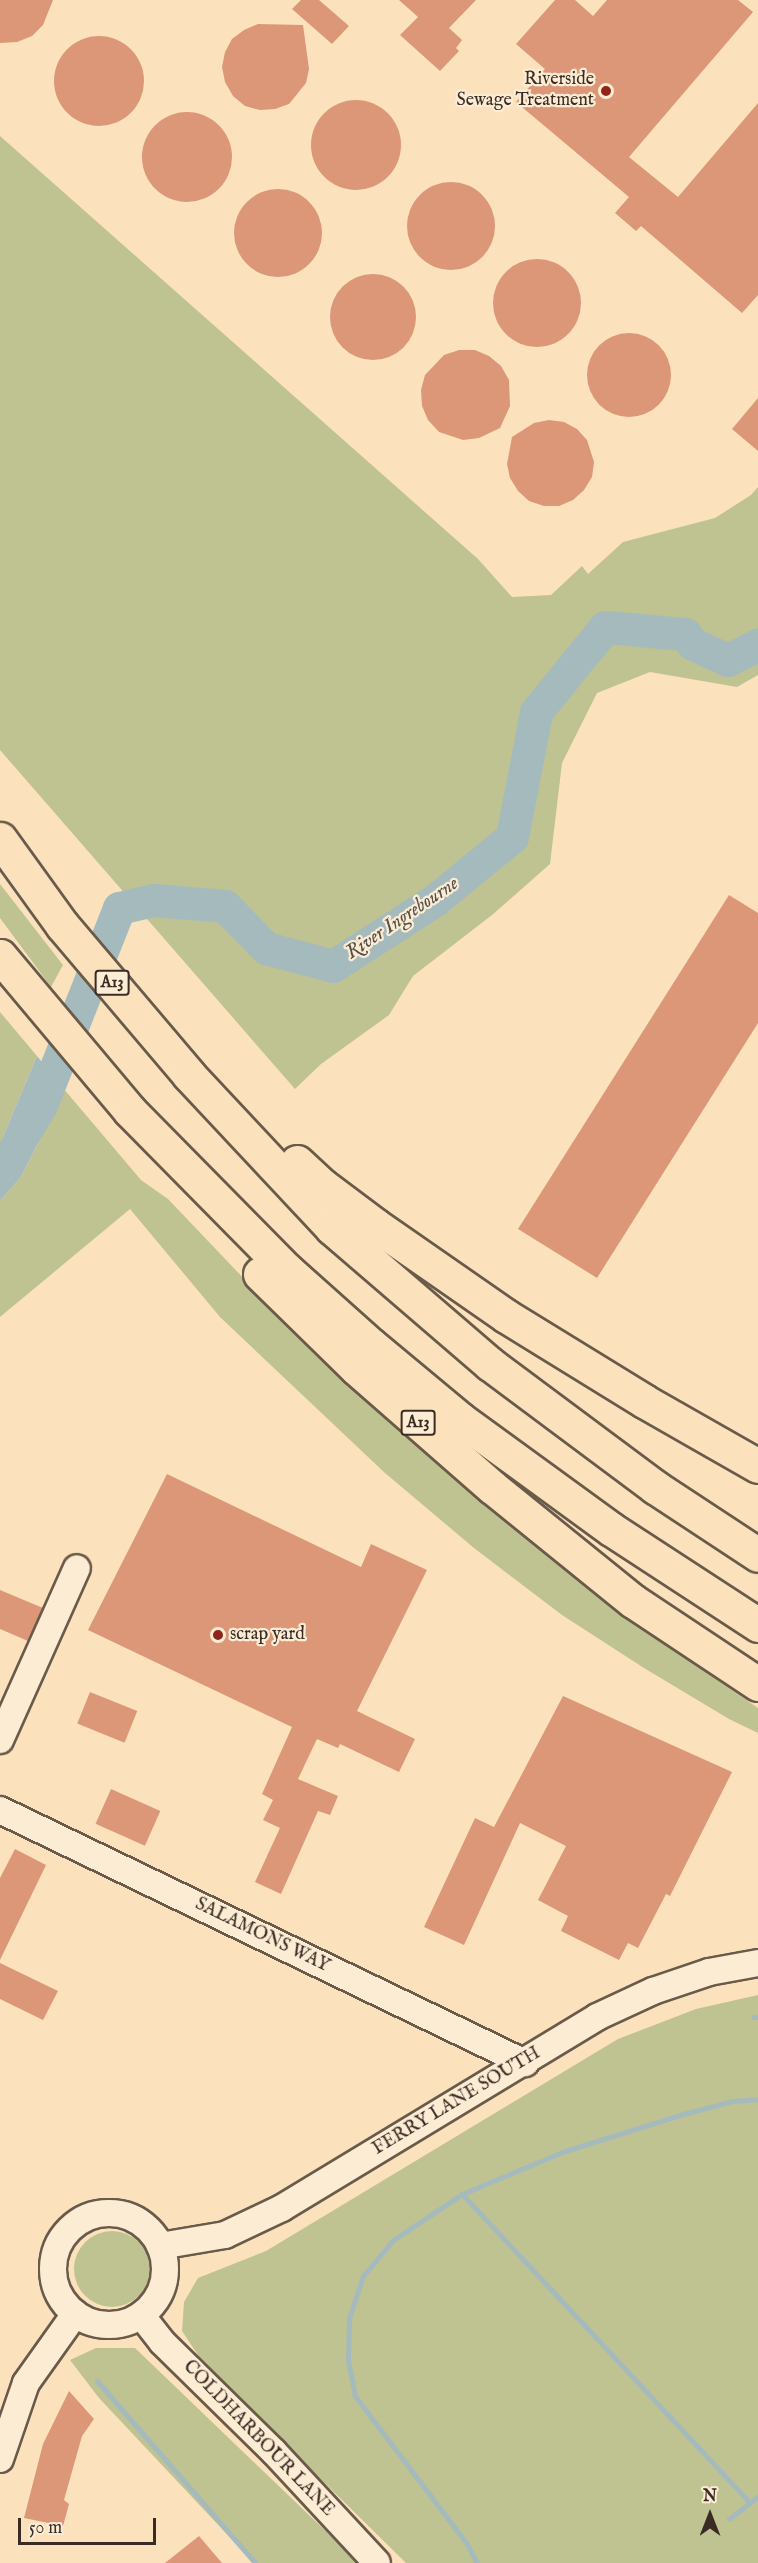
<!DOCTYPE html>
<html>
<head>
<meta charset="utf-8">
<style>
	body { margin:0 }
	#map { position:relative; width:758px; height:2563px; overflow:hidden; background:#fbe2bd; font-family:"IM FELL English",serif }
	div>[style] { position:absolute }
	.green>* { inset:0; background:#bec391 }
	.round { border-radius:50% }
	.water>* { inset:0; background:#a5babc }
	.stream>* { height:5px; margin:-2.5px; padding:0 2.5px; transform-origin:2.5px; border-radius:2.5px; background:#a5babc }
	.river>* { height:33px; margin:-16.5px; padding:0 16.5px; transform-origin:16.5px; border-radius:16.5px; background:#a5babc }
	.building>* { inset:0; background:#dc9779; transform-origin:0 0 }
	.roads { filter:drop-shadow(2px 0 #6a5a4a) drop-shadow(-2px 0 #6a5a4a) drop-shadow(0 2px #6a5a4a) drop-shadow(0 -2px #6a5a4a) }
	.minor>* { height:26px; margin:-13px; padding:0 13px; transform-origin:13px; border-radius:13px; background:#fcecd4 }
	.minor>.ring { margin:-13px; padding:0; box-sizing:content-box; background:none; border:26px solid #fcecd4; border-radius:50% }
	.highway>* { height:33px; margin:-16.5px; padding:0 16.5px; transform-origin:16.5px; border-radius:16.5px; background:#fbe2bd }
	.dots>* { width:16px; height:16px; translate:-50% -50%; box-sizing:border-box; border:3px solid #fcecd4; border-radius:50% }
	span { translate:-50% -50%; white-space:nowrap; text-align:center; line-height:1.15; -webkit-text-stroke:4.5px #fcecd4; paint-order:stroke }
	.shield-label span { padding:2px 4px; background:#fcecd4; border:2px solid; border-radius:4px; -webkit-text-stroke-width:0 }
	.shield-label { font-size:16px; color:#3a2c24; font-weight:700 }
	.poi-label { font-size:18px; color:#3a2c24 }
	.right { translate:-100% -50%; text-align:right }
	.left { translate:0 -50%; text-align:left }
	.street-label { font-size:18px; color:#3a2c24 }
	.water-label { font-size:20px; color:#55504a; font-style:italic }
	.north { position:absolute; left:680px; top:2485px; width:60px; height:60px; -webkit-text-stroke:4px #fcecd4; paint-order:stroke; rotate:0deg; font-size:16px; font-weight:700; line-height:24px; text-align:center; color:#3a2c24 }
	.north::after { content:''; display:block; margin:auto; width:21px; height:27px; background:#3a2c24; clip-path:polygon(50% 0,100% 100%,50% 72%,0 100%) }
	.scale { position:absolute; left:18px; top:2518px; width:138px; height:27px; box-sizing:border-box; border:3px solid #3a2c24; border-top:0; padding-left:8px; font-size:18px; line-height:21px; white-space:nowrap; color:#3a2c24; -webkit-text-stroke:4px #fcecd4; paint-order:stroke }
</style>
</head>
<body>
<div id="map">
	<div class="green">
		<i style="clip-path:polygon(0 136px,478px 559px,512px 597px,551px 595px,582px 566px,588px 574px,623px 542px,715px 518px,751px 495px,758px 487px,758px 675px,737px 687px,650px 672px,597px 693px,562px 763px,550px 864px,492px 915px,413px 976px,389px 1015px,321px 1064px,295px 1089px,0 750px)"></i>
		<i style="clip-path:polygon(0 884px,63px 965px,51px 987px,0 918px)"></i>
		<i style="clip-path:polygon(0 1012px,37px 1056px,0 1144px)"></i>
		<i style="clip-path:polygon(63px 1088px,141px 1180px,168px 1199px,269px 1305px,450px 1472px,608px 1605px,758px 1708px,758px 1733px,729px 1719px,644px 1668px,562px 1615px,474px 1548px,385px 1473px,220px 1317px,130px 1209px,0 1317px,0 1201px,21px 1177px,60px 1101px)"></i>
		<i style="clip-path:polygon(758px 1995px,758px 2563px,406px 2563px,204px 2364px,182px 2331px,184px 2302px,198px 2278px,266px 2251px,618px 2039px,696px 2009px)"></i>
		<i class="round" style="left:74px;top:2231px;width:76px;height:76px"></i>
		<i style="clip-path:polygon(96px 2348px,135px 2348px,359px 2563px,254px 2563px,99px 2398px,70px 2360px)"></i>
	</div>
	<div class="water">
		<i style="clip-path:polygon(37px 1056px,63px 1088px,60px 1100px,21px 1177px,0 1201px,0 1144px)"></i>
	</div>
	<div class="stream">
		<i style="left:754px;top:2017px;width:4px"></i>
		<i style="left:462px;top:2194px;width:422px;rotate:47deg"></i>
		<i style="left:97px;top:2381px;width:241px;rotate:49deg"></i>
		<i style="left:729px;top:2519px;width:37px;rotate:-38deg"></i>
		<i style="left:477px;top:2563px;width:21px;rotate:-118deg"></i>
		<i style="left:467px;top:2544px;width:186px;rotate:-127.1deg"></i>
		<i style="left:355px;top:2396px;width:38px;rotate:-101deg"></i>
		<i style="left:348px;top:2359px;width:41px;rotate:-88.6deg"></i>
		<i style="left:349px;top:2318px;width:44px;rotate:-71.6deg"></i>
		<i style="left:363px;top:2276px;width:47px;rotate:-50.2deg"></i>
		<i style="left:393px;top:2240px;width:83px;rotate:-33.7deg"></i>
		<i style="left:462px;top:2194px;width:112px;rotate:-22.7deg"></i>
		<i style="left:565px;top:2151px;width:121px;rotate:-17.4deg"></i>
		<i style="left:680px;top:2115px;width:54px;rotate:-15.1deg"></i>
		<i style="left:732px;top:2101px;width:26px;rotate:-4deg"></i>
	</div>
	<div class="river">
		<i style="left:0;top:1173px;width:79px;rotate:-58.9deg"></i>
		<i style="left:41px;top:1105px;width:212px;rotate:-68.4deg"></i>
		<i style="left:119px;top:908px;width:36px;rotate:-13deg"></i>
		<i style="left:154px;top:900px;width:71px;rotate:4.8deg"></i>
		<i style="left:225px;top:906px;width:59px;rotate:45.7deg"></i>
		<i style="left:266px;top:948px;width:69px;rotate:15deg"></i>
		<i style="left:333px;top:966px;width:121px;rotate:-32.9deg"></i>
		<i style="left:435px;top:900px;width:99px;rotate:-39.3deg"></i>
		<i style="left:512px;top:837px;width:127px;rotate:-79.1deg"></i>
		<i style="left:536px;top:712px;width:109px;rotate:-50.9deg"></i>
		<i style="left:605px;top:627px;width:80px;rotate:5deg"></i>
		<i style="left:685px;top:634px;width:13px;rotate:51deg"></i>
		<i style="left:693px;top:644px;width:38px;rotate:25deg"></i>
		<i style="left:728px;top:660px;width:34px;rotate:-27deg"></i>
	</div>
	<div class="building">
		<i style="clip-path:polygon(0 0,53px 0,43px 25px,32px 36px,17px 42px,0 43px)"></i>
		<i style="clip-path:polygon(301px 0,319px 0,349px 26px,332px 44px,292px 9px)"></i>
		<i style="clip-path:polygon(399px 0,476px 0,449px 28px,462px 40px,456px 48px,459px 51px,440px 71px,400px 35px,418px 17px)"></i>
		<i style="clip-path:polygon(555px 0,575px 0,593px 16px,607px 0,738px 0,753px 12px,629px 157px,678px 197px,758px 103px,758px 295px,742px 313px,641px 226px,636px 231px,615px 213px,629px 197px,516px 102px,545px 69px,516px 44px)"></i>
		<i style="clip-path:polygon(258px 24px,303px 25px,309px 69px,306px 83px,289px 104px,275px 109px,260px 110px,245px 106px,233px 96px,225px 82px,222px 67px,225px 52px,232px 39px,244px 30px)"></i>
		<i class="round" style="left:54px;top:36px;width:90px;height:90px"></i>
		<i class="round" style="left:311px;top:100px;width:90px;height:90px"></i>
		<i class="round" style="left:142px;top:112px;width:90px;height:90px"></i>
		<i class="round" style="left:407px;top:182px;width:88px;height:88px"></i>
		<i class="round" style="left:234px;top:189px;width:88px;height:88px"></i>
		<i class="round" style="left:493px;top:259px;width:88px;height:88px"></i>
		<i class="round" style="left:330px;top:274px;width:86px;height:86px"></i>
		<i class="round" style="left:587px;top:333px;width:84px;height:84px"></i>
		<i style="clip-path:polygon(459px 350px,475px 350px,489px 356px,501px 366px,509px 380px,510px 406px,500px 428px,479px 438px,463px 440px,439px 432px,428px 420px,422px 406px,421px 390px,425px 375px,444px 355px)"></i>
		<i style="clip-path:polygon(758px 398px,758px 451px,732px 429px)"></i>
		<i style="clip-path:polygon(549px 420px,564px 422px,577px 429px,587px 440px,594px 462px,592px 477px,584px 490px,573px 500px,559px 506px,544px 506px,529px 501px,518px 491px,510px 478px,507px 464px,512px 437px,534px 423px)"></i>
		<i style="clip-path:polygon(729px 895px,758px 913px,758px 1023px,597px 1278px,518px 1229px)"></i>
		<i style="clip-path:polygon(167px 1474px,361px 1567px,371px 1544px,427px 1570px,357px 1711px,415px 1739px,399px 1772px,340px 1744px,338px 1748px,317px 1739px,298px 1779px,338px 1796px,330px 1815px,318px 1811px,281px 1894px,255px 1882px,280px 1828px,263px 1820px,273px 1800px,262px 1794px,292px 1727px,88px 1630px)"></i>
		<i style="clip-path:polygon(0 1590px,43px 1608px,28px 1641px,0 1629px)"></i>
		<i style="left:90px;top:1692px;width:51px;height:34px;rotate:22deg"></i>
		<i style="clip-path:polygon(563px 1696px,732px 1772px,670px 1896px,666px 1894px,638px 1948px,628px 1943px,619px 1960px,561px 1931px,568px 1916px,538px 1900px,566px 1846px,520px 1823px,464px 1945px,424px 1927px,475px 1818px,494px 1827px)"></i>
		<i style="left:111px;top:1789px;width:54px;height:38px;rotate:24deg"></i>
		<i style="clip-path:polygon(15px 1849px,46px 1865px,0 1960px,0 1878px)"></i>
		<i style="clip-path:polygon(0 1963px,58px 1991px,43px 2020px,0 1999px)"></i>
		<i style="clip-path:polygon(69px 2391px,94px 2419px,82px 2436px,64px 2500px,69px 2504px,63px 2526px,24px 2518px,43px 2444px)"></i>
		<i style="clip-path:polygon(199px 2536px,222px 2563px,165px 2563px)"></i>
	</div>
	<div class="roads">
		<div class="minor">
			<i style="left:0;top:1740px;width:188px;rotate:-65.9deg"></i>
			<i style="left:0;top:1810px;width:583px;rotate:25.73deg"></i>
			<i class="ring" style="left:53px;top:2213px;width:86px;height:86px"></i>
			<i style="left:160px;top:2246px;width:66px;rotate:-9.6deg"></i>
			<i style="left:225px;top:2235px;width:63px;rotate:-25.3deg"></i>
			<i style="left:282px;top:2208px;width:368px;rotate:-31.2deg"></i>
			<i style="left:597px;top:2017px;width:62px;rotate:-24.9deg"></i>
			<i style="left:653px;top:1991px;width:59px;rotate:-18.7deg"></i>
			<i style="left:709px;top:1972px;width:50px;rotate:-10.4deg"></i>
			<i style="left:141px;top:2315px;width:34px;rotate:52deg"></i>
			<i style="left:162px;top:2342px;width:157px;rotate:44.5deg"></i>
			<i style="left:274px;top:2452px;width:151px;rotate:47.1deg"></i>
			<i style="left:0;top:2459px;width:80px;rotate:-71.1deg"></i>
			<i style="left:26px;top:2383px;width:85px;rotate:-54.6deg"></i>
		</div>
		<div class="highway">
			<i style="left:0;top:839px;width:106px;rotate:54.2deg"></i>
			<i style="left:62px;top:925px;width:197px;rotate:49.7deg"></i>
			<i style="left:189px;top:1075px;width:209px;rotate:46.9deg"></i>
			<i style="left:332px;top:1228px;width:208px;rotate:40.7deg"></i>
			<i style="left:490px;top:1364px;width:206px;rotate:36.7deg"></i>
			<i style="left:655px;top:1487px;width:123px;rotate:33.4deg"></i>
			<i style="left:0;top:956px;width:202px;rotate:50deg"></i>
			<i style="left:130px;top:1111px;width:223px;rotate:45.4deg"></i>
			<i style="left:287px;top:1270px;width:113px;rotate:41.8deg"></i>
			<i style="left:371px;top:1345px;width:116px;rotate:39.7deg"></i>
			<i style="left:460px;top:1419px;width:187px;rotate:36.1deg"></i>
			<i style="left:611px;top:1529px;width:176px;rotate:33.1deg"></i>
			<i style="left:297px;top:1162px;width:35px;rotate:43deg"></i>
			<i style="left:323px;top:1186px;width:65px;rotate:36.9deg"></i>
			<i style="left:375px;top:1225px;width:160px;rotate:34.8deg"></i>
			<i style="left:506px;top:1316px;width:162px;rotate:31.6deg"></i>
			<i style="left:644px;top:1401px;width:131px;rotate:29.7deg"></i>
			<i style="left:260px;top:1274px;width:134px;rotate:44.4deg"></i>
			<i style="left:356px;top:1368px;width:181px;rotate:41.2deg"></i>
			<i style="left:492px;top:1487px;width:181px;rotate:39deg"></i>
			<i style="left:633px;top:1601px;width:150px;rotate:33.6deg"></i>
		</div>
	</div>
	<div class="dots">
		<i style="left:606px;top:91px;background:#8f2418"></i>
		<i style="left:218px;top:1635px;background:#8f2418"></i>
	</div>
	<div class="shield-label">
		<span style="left:112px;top:983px">A13</span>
		<span style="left:418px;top:1423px">A13</span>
	</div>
	<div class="poi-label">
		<span class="right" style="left:594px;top:91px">Riverside<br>Sewage Treatment</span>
		<span class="left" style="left:230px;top:1635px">scrap yard</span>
	</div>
	<div class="street-label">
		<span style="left:262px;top:1936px;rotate:26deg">SALAMONS WAY</span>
		<span style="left:457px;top:2102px;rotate:-31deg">FERRY LANE SOUTH</span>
		<span style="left:258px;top:2439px;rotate:46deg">COLDHARBOUR LANE</span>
	</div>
	<div class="water-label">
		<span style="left:402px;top:918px;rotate:-34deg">River Ingrebourne</span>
	</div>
	<div class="north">N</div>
	<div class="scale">50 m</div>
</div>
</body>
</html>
